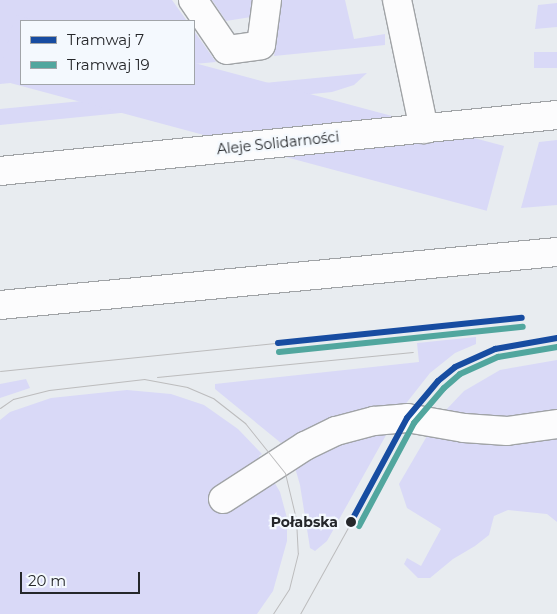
<!DOCTYPE html>
<html>
<head>
<meta charset="utf-8">
<style>
	body { margin:0 }
	#map { position:relative; width:557px; height:614px; overflow:hidden; background:#e8ecf0; font-family:Montserrat,sans-serif }
	div>[style] { position:absolute }
	.green>* { inset:0; background:#d9d9f7; transform-origin:0 0 }
	.roads { filter:drop-shadow(1px 0 #a0a3a6) drop-shadow(-1px 0 #a0a3a6) drop-shadow(0 1px #a0a3a6) drop-shadow(0 -1px #a0a3a6) }
	.minor>* { height:28px; margin:-14px; padding:0 14px; transform-origin:14px; border-radius:14px; background:#fcfcfd }
	.tram>* { height:1px; margin:-0.5px; padding:0 0.5px; transform-origin:0.5px; border-radius:0.5px; background:#bcbcbd }
	.tram-1>* { height:6px; margin:-3px; padding:0 3px; transform-origin:3px; border-radius:3px; background:#174ca1 }
	.tram-2>* { height:6px; margin:-3px; padding:0 3px; transform-origin:3px; border-radius:3px; background:#51a69e }
	.dots>* { width:14px; height:14px; translate:-50% -50%; box-sizing:border-box; border:2px solid #f4f9fe; border-radius:50% }
	span { translate:-50% -50%; white-space:nowrap; text-align:center; line-height:1.15; -webkit-text-stroke:4.5px #f4f9fe; paint-order:stroke }
	.street-label { font-size:14px; color:#25272a }
	.stop-label { font-size:14px; color:#25272a; font-weight:700 }
	.right { translate:-100% -50%; text-align:right }
	.legend { position:absolute; left:20px; top:20px; width:175px; height:65px; box-sizing:border-box; background:#f4f9fe; border:1px solid #a1a5a9; margin:0; padding:6px 9px; list-style:none; font-size:15px; color:#25272a }
	.legend li { display:flex; align-items:center; gap:10px; height:25px }
	.legend b { width:25px; border:1px solid #a1a5a9 }
	.scale { position:absolute; left:20px; top:572px; width:120px; height:22px; box-sizing:border-box; border:2px solid #25272a; border-top:0; padding-left:6px; font-size:15px; line-height:18px; white-space:nowrap; color:#25272a; -webkit-text-stroke:4px #f4f9fe; paint-order:stroke }
</style>
</head>
<body>
<div id="map">
	<div class="green">
		<i style="clip-path:polygon(0 0,172px 0,187px 21px,21px 21px,21px 82px,0 84px)"></i>
		<i style="clip-path:polygon(212px 0,253px 0,251px 17px,226px 21px)"></i>
		<i style="clip-path:polygon(281px 0,345px 0,354px 39px,385px 34px,385px 45px,274px 56px)"></i>
		<i style="clip-path:polygon(557px 3px,557px 27px,535px 29px,538px 5px)"></i>
		<i style="clip-path:polygon(194px 31px,216px 62px,194px 64px)"></i>
		<i style="left:557px;top:52px;width:16px;height:23px;rotate:90deg"></i>
		<i style="clip-path:polygon(367px 73px,354px 85px,332px 92px,0 125px,0 109px)"></i>
		<i style="clip-path:polygon(557px 140px,557px 205px,521px 208px,539px 142px)"></i>
		<i style="left:504px;top:146px;width:67px;height:506px;rotate:105deg"></i>
		<i style="clip-path:polygon(476px 337px,476px 344px,455px 353px,430px 373px,404px 406px,349px 413px,281px 443px,215px 389px,215px 384px,419px 362px,417px 343px)"></i>
		<i style="clip-path:polygon(557px 360px,557px 412px,489px 420px,444px 412px,464px 391px,500px 370px)"></i>
		<i style="clip-path:polygon(26px 379px,30px 388px,0 398px,0 384px)"></i>
		<i style="clip-path:polygon(127px 390px,171px 394px,204px 405px,238px 429px,262px 454px,259px 456px,280px 492px,287px 518px,287px 541px,273px 591px,257px 614px,0 614px,0 420px,10px 412px,51px 398px)"></i>
		<i style="clip-path:polygon(390px 428px,327px 541px,315px 551px,310px 548px,300px 485px,294px 464px,321px 449px)"></i>
		<i style="clip-path:polygon(436px 434px,557px 435px,557px 522px,547px 514px,508px 510px,494px 516px,489px 535px,475px 546px,453px 559px,430px 578px,418px 578px,404px 564px,407px 558px,421px 566px,441px 529px,407px 508px,399px 484px,427px 436px)"></i>
	</div>
	<div class="roads">
		<div class="minor">
			<i style="left:193px;top:0;width:60px;rotate:55.8deg"></i>
			<i style="left:227px;top:50px;width:34px;rotate:-8deg"></i>
			<i style="left:261px;top:45px;width:45px;rotate:-82.4deg"></i>
			<i style="left:397px;top:0;width:132px;rotate:78.2deg"></i>
			<i style="left:0;top:171px;width:560px;rotate:-5.74deg"></i>
			<i style="left:0;top:305px;width:560px;rotate:-5.44deg"></i>
			<i style="left:223px;top:499px;width:98px;rotate:-32.9deg"></i>
			<i style="left:305px;top:446px;width:34px;rotate:-26deg"></i>
			<i style="left:336px;top:431px;width:39px;rotate:-15deg"></i>
			<i style="left:374px;top:421px;width:33px;rotate:-5deg"></i>
			<i style="left:407px;top:418px;width:58px;rotate:10deg"></i>
			<i style="left:464px;top:428px;width:43px;rotate:4deg"></i>
			<i style="left:507px;top:431px;width:50px;rotate:-8deg"></i>
		</div>
	</div>
	<div class="tram">
		<i style="left:0;top:371px;width:279px;rotate:-5.8deg"></i>
		<i style="left:157px;top:377px;width:257px;rotate:-5.6deg"></i>
		<i style="left:0;top:408px;width:16px;rotate:-35deg"></i>
		<i style="left:13px;top:399px;width:37px;rotate:-14deg"></i>
		<i style="left:49px;top:390px;width:96px;rotate:-6.6deg"></i>
		<i style="left:144px;top:379px;width:44px;rotate:10.5deg"></i>
		<i style="left:187px;top:387px;width:28px;rotate:23deg"></i>
		<i style="left:213px;top:398px;width:41px;rotate:38deg"></i>
		<i style="left:245px;top:423px;width:64px;rotate:51.3deg"></i>
		<i style="left:285px;top:473px;width:47px;rotate:76.6deg"></i>
		<i style="left:296px;top:519px;width:34px;rotate:87deg"></i>
		<i style="left:298px;top:553px;width:37px;rotate:104deg"></i>
		<i style="left:289px;top:589px;width:30px;rotate:123deg"></i>
		<i style="left:300px;top:614px;width:105px;rotate:-61deg"></i>
	</div>
	<div class="tram-1">
		<i style="left:278px;top:343px;width:245px;rotate:-5.9deg"></i>
		<i style="left:351px;top:522px;width:118px;rotate:-61.7deg"></i>
		<i style="left:407px;top:418px;width:48px;rotate:-50deg"></i>
		<i style="left:438px;top:381px;width:22px;rotate:-39deg"></i>
		<i style="left:455px;top:367px;width:44px;rotate:-24.2deg"></i>
		<i style="left:495px;top:349px;width:63px;rotate:-10.1deg"></i>
	</div>
	<div class="tram-2">
		<i style="left:279px;top:352px;width:245px;rotate:-5.9deg"></i>
		<i style="left:359px;top:526px;width:117px;rotate:-61.9deg"></i>
		<i style="left:414px;top:423px;width:46px;rotate:-49.4deg"></i>
		<i style="left:444px;top:388px;width:21px;rotate:-41deg"></i>
		<i style="left:460px;top:374px;width:42px;rotate:-24.1deg"></i>
		<i style="left:498px;top:357px;width:60px;rotate:-9.6deg"></i>
	</div>
	<div class="dots">
		<i style="left:351px;top:522px;background:#25272a"></i>
	</div>
	<div class="street-label">
		<span style="left:278px;top:143px;rotate:-6deg">Aleje Solidarności</span>
	</div>
	<div class="stop-label">
		<span class="right" style="left:338px;top:522px">Połabska</span>
	</div>
	<ul class="legend">
	<li><b style="height:6px;background:#174ca1"></b>Tramwaj 7</li>
	<li><b style="height:6px;background:#51a69e"></b>Tramwaj 19</li>
	</ul>
	<div class="scale">20 m</div>
</div>
</body>
</html>
